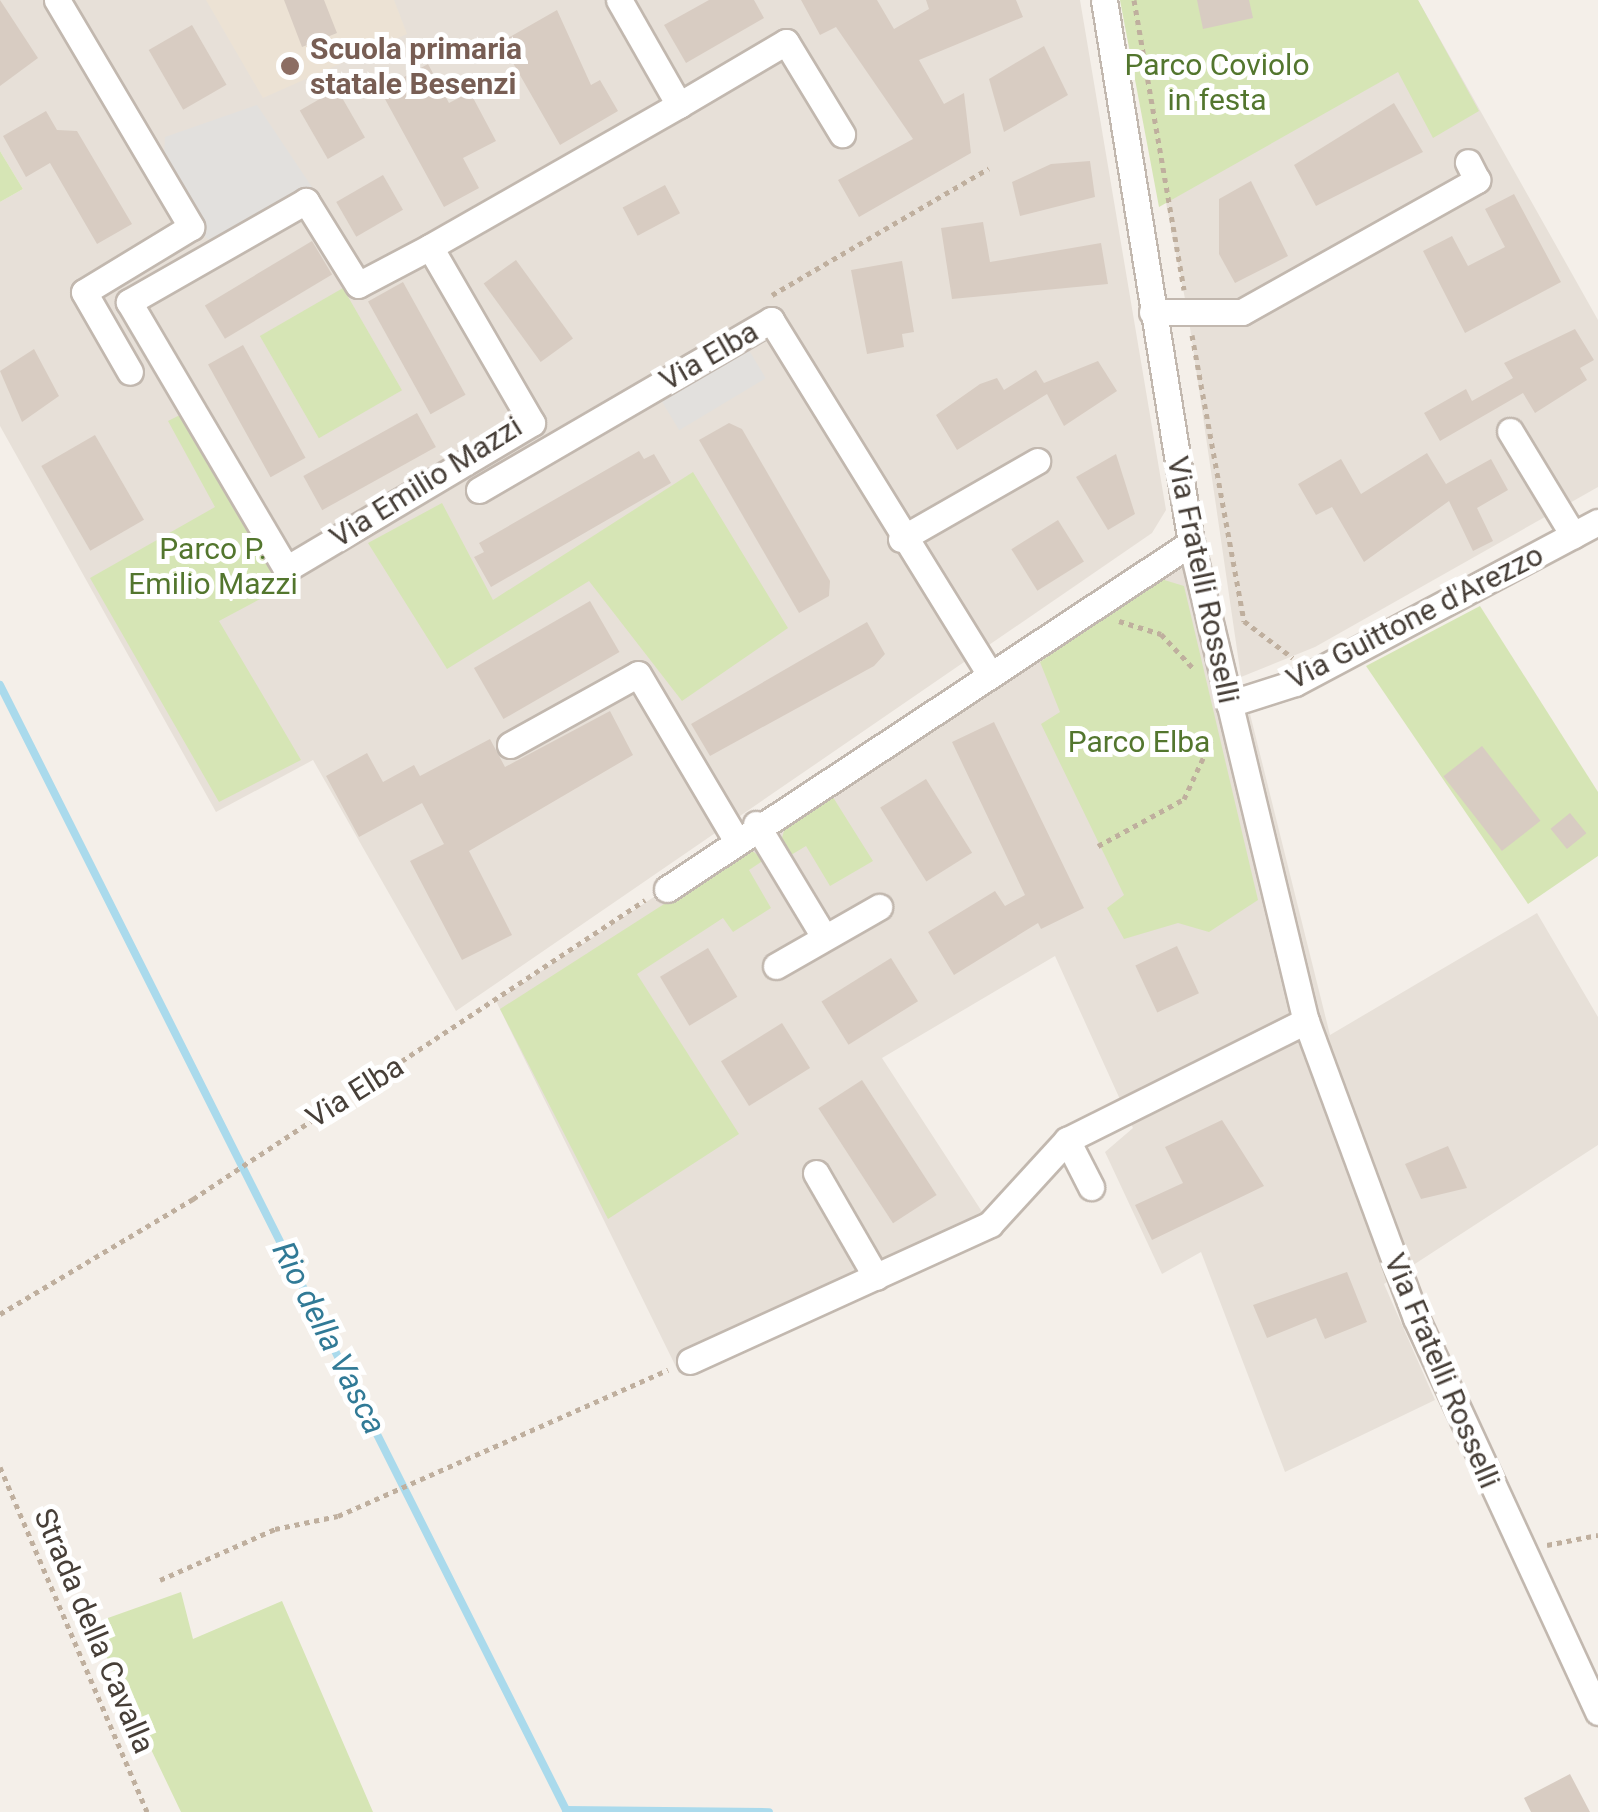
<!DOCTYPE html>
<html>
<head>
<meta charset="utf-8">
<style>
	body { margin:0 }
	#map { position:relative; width:1598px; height:1812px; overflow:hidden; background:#f4efe9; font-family:Roboto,sans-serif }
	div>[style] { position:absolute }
	.residential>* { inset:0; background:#e7e0d8 }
	.education>* { inset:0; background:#ece2d4 }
	.green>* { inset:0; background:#d6e5b5; transform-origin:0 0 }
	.parking>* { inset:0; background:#e2e0dd; transform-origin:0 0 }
	.stream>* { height:8px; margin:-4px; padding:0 4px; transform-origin:4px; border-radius:4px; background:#aadaec }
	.building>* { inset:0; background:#d8ccc2; transform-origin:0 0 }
	.path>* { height:5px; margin-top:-2.5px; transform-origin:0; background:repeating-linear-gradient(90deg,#bfaf9e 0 5px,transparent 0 10px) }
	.roads { filter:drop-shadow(2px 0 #c2b8af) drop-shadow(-2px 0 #c2b8af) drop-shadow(0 2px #c2b8af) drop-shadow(0 -2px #c2b8af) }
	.minor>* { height:25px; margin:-12.5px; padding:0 12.5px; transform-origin:12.5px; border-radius:12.5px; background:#fff }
	.dots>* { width:28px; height:28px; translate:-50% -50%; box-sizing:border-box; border:5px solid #fff; border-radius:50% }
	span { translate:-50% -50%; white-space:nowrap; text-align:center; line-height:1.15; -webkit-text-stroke:10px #fff; paint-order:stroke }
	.education-label { font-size:30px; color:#785e54; font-weight:700 }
	.left { translate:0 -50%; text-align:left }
	.park-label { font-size:30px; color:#53762e }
	.street-label { font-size:30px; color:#473f38 }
	.water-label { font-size:32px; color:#317a96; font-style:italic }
</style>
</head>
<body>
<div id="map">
	<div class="residential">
		<i style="clip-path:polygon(0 0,1080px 0,1166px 510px,1152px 533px,456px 1011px,313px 760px,216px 812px,0 426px,0 202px,23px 189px,0 151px)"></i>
		<i style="clip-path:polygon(1126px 0,1418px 0,1598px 320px,1598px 487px,1315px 647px,1241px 677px,1188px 314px)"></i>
		<i style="clip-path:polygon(1191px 543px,1234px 724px,1250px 714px,1330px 1035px,1537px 913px,1598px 1017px,1598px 1145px,1384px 1284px,1435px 1400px,1285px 1472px,1201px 1252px,1162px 1274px,1105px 1152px,1133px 1128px,1055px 956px,882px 1058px,990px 1224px,679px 1373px,496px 1001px)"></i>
	</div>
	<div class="education">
		<i style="clip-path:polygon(206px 0,394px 0,407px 34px,263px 98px)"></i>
	</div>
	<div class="green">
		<i style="clip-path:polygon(1120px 0,1418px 0,1479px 111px,1433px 138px,1398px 72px,1159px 207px)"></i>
		<i style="clip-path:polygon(0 151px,23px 189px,0 202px)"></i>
		<i style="left:343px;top:288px;width:118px;height:96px;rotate:60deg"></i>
		<i style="clip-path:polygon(192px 409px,290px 583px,219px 621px,301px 760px,219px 802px,90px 578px,215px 507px,168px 421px)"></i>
		<i style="clip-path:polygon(693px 472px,788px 628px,682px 701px,589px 581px,447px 669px,368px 543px,442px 503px,493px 600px)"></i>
		<i style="clip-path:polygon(1161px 579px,1184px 586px,1258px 900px,1209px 932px,1178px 923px,1124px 939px,1107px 908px,1124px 895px,1041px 724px,1060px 712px,1040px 662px)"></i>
		<i style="clip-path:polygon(1480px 606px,1598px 792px,1598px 856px,1528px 904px,1366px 666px)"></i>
		<i style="clip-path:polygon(831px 794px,873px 861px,830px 886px,806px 846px,791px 855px,782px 838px,786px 823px)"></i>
		<i style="clip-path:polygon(750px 849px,764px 860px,749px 870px,771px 908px,733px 932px,723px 918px,637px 974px,739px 1134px,608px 1219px,500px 1009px)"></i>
		<i style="clip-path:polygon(181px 1592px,193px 1639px,282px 1601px,373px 1812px,181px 1812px,91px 1624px)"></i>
	</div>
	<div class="parking">
		<i style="clip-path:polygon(257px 105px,314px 190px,217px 245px,191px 227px,163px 174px,165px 137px)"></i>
		<i style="left:741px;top:337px;width:48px;height:101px;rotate:59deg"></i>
	</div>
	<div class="stream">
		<i style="left:0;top:685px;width:1259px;rotate:63.29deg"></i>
		<i style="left:566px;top:1810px;width:203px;rotate:0.6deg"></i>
	</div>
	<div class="building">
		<i style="clip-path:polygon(0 0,38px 58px,0 86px)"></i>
		<i style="clip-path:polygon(284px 0,324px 0,337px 33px,302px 47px)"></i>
		<i style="clip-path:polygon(709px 0,754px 0,764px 18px,686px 63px,664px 25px)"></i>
		<i style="clip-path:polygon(801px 0,877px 0,894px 29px,929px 9px,926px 0,1016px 0,1023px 17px,919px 60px,944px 104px,964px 93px,971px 153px,859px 217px,838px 180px,913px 139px,836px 27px,820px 35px)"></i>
		<i style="clip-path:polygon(1197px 0,1249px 0,1253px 18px,1203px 29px)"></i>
		<i style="clip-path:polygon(557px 10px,591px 85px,600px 80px,618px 111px,560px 145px,501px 42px)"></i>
		<i style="left:192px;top:25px;width:69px;height:50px;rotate:60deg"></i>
		<i style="clip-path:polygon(1044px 46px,1068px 95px,1004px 132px,989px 79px)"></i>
		<i style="clip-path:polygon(428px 64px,449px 103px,470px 92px,496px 141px,463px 158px,479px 188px,444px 207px,380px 90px)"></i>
		<i style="left:337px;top:89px;width:56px;height:43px;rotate:60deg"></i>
		<i style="clip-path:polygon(1394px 103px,1423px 152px,1316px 206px,1294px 165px)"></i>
		<i style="clip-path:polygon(46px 111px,57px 130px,77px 131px,132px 224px,97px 244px,50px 163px,26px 177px,3px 136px)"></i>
		<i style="clip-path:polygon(1090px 161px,1095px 197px,1020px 216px,1012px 182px,1051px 164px)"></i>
		<i style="left:383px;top:175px;width:40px;height:54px;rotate:60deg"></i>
		<i style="clip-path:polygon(1251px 181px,1288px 256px,1235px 283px,1219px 254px,1219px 199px)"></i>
		<i style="left:665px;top:185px;width:32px;height:48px;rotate:62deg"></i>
		<i style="clip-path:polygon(1514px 194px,1561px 282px,1465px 333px,1423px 251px,1452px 236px,1468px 266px,1505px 247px,1485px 209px)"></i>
		<i style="clip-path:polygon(983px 222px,990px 262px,1101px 243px,1108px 284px,952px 299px,941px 228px)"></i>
		<i style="left:312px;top:241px;width:39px;height:125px;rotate:59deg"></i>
		<i style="left:516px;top:260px;width:97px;height:40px;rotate:54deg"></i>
		<i style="clip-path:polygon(902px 261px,914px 332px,902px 334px,904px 347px,867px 354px,851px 270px)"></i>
		<i style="left:403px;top:282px;width:129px;height:40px;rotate:61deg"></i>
		<i style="clip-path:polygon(1575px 329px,1594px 360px,1580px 368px,1587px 380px,1535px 413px,1523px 393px,1440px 441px,1424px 413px,1466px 389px,1472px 401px,1513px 378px,1504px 363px)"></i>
		<i style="left:243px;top:345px;width:129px;height:40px;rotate:61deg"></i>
		<i style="clip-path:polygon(34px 349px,59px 396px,22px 422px,0 371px)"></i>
		<i style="clip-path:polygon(1098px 361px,1117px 391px,1064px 426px,1047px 394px,957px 450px,936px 415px,980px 384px,997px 378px,1004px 390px,1036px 370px,1044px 383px)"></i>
		<i style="left:417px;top:413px;width:39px;height:130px;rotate:61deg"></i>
		<i style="clip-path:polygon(729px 423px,742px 429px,830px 581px,829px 596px,799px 613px,699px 440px)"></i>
		<i style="left:95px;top:435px;width:98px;height:62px;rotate:60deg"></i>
		<i style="clip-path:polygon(639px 451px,644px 459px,654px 454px,671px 483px,491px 587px,474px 557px,484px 552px,479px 543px)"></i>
		<i style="clip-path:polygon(1427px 453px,1446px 484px,1491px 459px,1508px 490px,1477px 508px,1493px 541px,1473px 551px,1449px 501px,1364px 562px,1332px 507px,1316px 515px,1298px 484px,1341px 459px,1361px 494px)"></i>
		<i style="clip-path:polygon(1116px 454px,1135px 514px,1108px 530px,1076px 477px)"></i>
		<i style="left:1058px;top:520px;width:49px;height:55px;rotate:58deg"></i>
		<i style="left:590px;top:601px;width:59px;height:134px;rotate:60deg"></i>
		<i style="clip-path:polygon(867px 622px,885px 654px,874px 666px,710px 756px,691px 724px)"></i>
		<i style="clip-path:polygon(610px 711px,633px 755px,469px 851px,512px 935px,462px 960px,410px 861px,444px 844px,422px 803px,359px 837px,326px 776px,367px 753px,383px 782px,414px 765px,420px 776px,490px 739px,505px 767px)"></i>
		<i style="clip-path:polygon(994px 722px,1084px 908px,1041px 929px,1038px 923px,954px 975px,928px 932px,995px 891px,1005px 906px,1025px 895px,952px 742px)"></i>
		<i style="left:1482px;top:746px;width:95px;height:49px;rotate:52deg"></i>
		<i style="left:926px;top:779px;width:87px;height:54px;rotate:58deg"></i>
		<i style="left:1570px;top:813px;width:26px;height:25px;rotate:51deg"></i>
		<i style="left:1177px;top:946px;width:52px;height:46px;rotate:65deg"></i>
		<i style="left:708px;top:948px;width:57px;height:56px;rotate:59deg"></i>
		<i style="left:891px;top:958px;width:51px;height:82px;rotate:58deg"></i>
		<i style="left:782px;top:1023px;width:53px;height:72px;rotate:58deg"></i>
		<i style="left:862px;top:1080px;width:137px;height:52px;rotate:57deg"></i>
		<i style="clip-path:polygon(1222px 1120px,1264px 1186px,1152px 1240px,1135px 1205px,1183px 1183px,1165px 1147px)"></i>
		<i style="clip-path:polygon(1448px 1146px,1467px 1188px,1421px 1199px,1405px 1164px)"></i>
		<i style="clip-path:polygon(1347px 1272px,1367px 1322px,1325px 1339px,1316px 1318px,1267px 1338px,1253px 1305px)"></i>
		<i style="clip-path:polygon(1570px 1774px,1590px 1812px,1531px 1812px,1524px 1798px)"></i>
	</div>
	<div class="path">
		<i style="left:1134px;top:0;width:294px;rotate:80.2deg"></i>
		<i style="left:772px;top:295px;width:251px;rotate:-30.3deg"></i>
		<i style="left:1192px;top:335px;width:291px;rotate:79.7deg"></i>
		<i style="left:1244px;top:621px;width:61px;rotate:37.1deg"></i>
		<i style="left:1119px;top:621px;width:44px;rotate:17.2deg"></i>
		<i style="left:1161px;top:634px;width:48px;rotate:46.7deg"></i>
		<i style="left:1098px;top:846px;width:98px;rotate:-28.7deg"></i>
		<i style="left:1184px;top:799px;width:66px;rotate:-65deg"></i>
		<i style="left:0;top:1314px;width:225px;rotate:-30.8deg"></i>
		<i style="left:193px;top:1199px;width:542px;rotate:-33.48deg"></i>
		<i style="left:0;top:1467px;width:375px;rotate:66.9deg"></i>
		<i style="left:1547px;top:1545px;width:52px;rotate:-11.1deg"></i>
		<i style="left:160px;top:1580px;width:126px;rotate:-23.9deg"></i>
		<i style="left:275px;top:1529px;width:64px;rotate:-11.7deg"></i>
		<i style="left:338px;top:1516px;width:361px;rotate:-23.9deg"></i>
	</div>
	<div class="roads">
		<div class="minor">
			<i style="left:57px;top:0;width:264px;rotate:59.4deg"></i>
			<i style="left:191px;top:227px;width:125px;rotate:148.7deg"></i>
			<i style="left:84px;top:292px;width:92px;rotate:60.1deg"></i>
			<i style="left:1104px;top:0;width:550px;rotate:80.9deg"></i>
			<i style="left:1191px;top:543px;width:492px;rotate:76.5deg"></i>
			<i style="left:1306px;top:1021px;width:317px;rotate:69.7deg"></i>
			<i style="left:1416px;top:1318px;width:434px;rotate:65.2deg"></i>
			<i style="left:679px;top:105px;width:124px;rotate:-30.5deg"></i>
			<i style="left:786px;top:42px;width:108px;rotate:58.7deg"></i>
			<i style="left:430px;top:247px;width:81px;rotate:152.2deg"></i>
			<i style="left:358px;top:285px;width:99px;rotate:-121.8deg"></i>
			<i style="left:306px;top:201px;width:204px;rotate:150.3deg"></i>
			<i style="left:129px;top:302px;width:310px;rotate:59.5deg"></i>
			<i style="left:286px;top:569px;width:286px;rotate:-30.7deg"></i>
			<i style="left:532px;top:423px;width:203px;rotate:-120.1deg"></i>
			<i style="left:430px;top:247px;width:287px;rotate:-29.7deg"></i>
			<i style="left:679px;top:105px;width:121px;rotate:-119.7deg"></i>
			<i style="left:1152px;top:312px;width:90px"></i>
			<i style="left:1242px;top:312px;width:270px;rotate:-29.3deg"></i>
			<i style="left:1477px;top:180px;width:20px;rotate:-117deg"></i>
			<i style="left:1510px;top:431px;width:122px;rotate:58.8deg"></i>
			<i style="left:479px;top:490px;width:338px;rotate:-30.2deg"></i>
			<i style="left:771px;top:320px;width:411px;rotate:58.3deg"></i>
			<i style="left:901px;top:539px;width:157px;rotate:-29.8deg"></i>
			<i style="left:1229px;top:704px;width:69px;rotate:-17.7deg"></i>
			<i style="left:1295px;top:683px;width:343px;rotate:-28deg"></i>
			<i style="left:510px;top:745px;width:146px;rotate:-29deg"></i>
			<i style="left:638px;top:674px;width:191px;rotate:59.4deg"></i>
			<i style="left:756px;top:824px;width:130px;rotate:58.9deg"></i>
			<i style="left:667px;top:889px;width:628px;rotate:-33.44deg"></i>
			<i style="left:776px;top:966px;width:119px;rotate:-29.8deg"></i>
			<i style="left:1067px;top:1140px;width:53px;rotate:62.9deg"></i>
			<i style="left:816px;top:1173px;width:120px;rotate:60deg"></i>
			<i style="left:690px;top:1361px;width:330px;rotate:-24.5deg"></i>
			<i style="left:990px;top:1224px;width:114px;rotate:-47.5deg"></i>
			<i style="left:1067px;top:1140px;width:267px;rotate:-26.5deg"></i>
		</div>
	</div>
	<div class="dots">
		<i style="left:290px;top:66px;background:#8d6e63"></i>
	</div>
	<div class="education-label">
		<span class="left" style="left:310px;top:66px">Scuola primaria<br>statale Besenzi</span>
	</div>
	<div class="park-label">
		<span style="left:1217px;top:82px">Parco Coviolo<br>in festa</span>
		<span style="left:213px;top:566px">Parco P.<br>Emilio Mazzi</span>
		<span style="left:1139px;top:742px">Parco Elba</span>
	</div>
	<div class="street-label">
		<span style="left:709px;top:356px;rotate:-30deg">Via Elba</span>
		<span style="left:426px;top:482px;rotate:-32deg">Via Emilio Mazzi</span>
		<span style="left:1203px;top:580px;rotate:78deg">Via Fratelli Rosselli</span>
		<span style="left:1415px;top:617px;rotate:-27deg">Via Guittone d'Arezzo</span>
		<span style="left:355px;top:1092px;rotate:-32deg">Via Elba</span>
		<span style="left:1442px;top:1371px;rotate:67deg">Via Fratelli Rosselli</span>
		<span style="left:94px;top:1631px;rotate:67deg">Strada della Cavalla</span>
	</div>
	<div class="water-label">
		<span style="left:329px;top:1338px;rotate:63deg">Rio della Vasca</span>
	</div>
</div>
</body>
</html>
